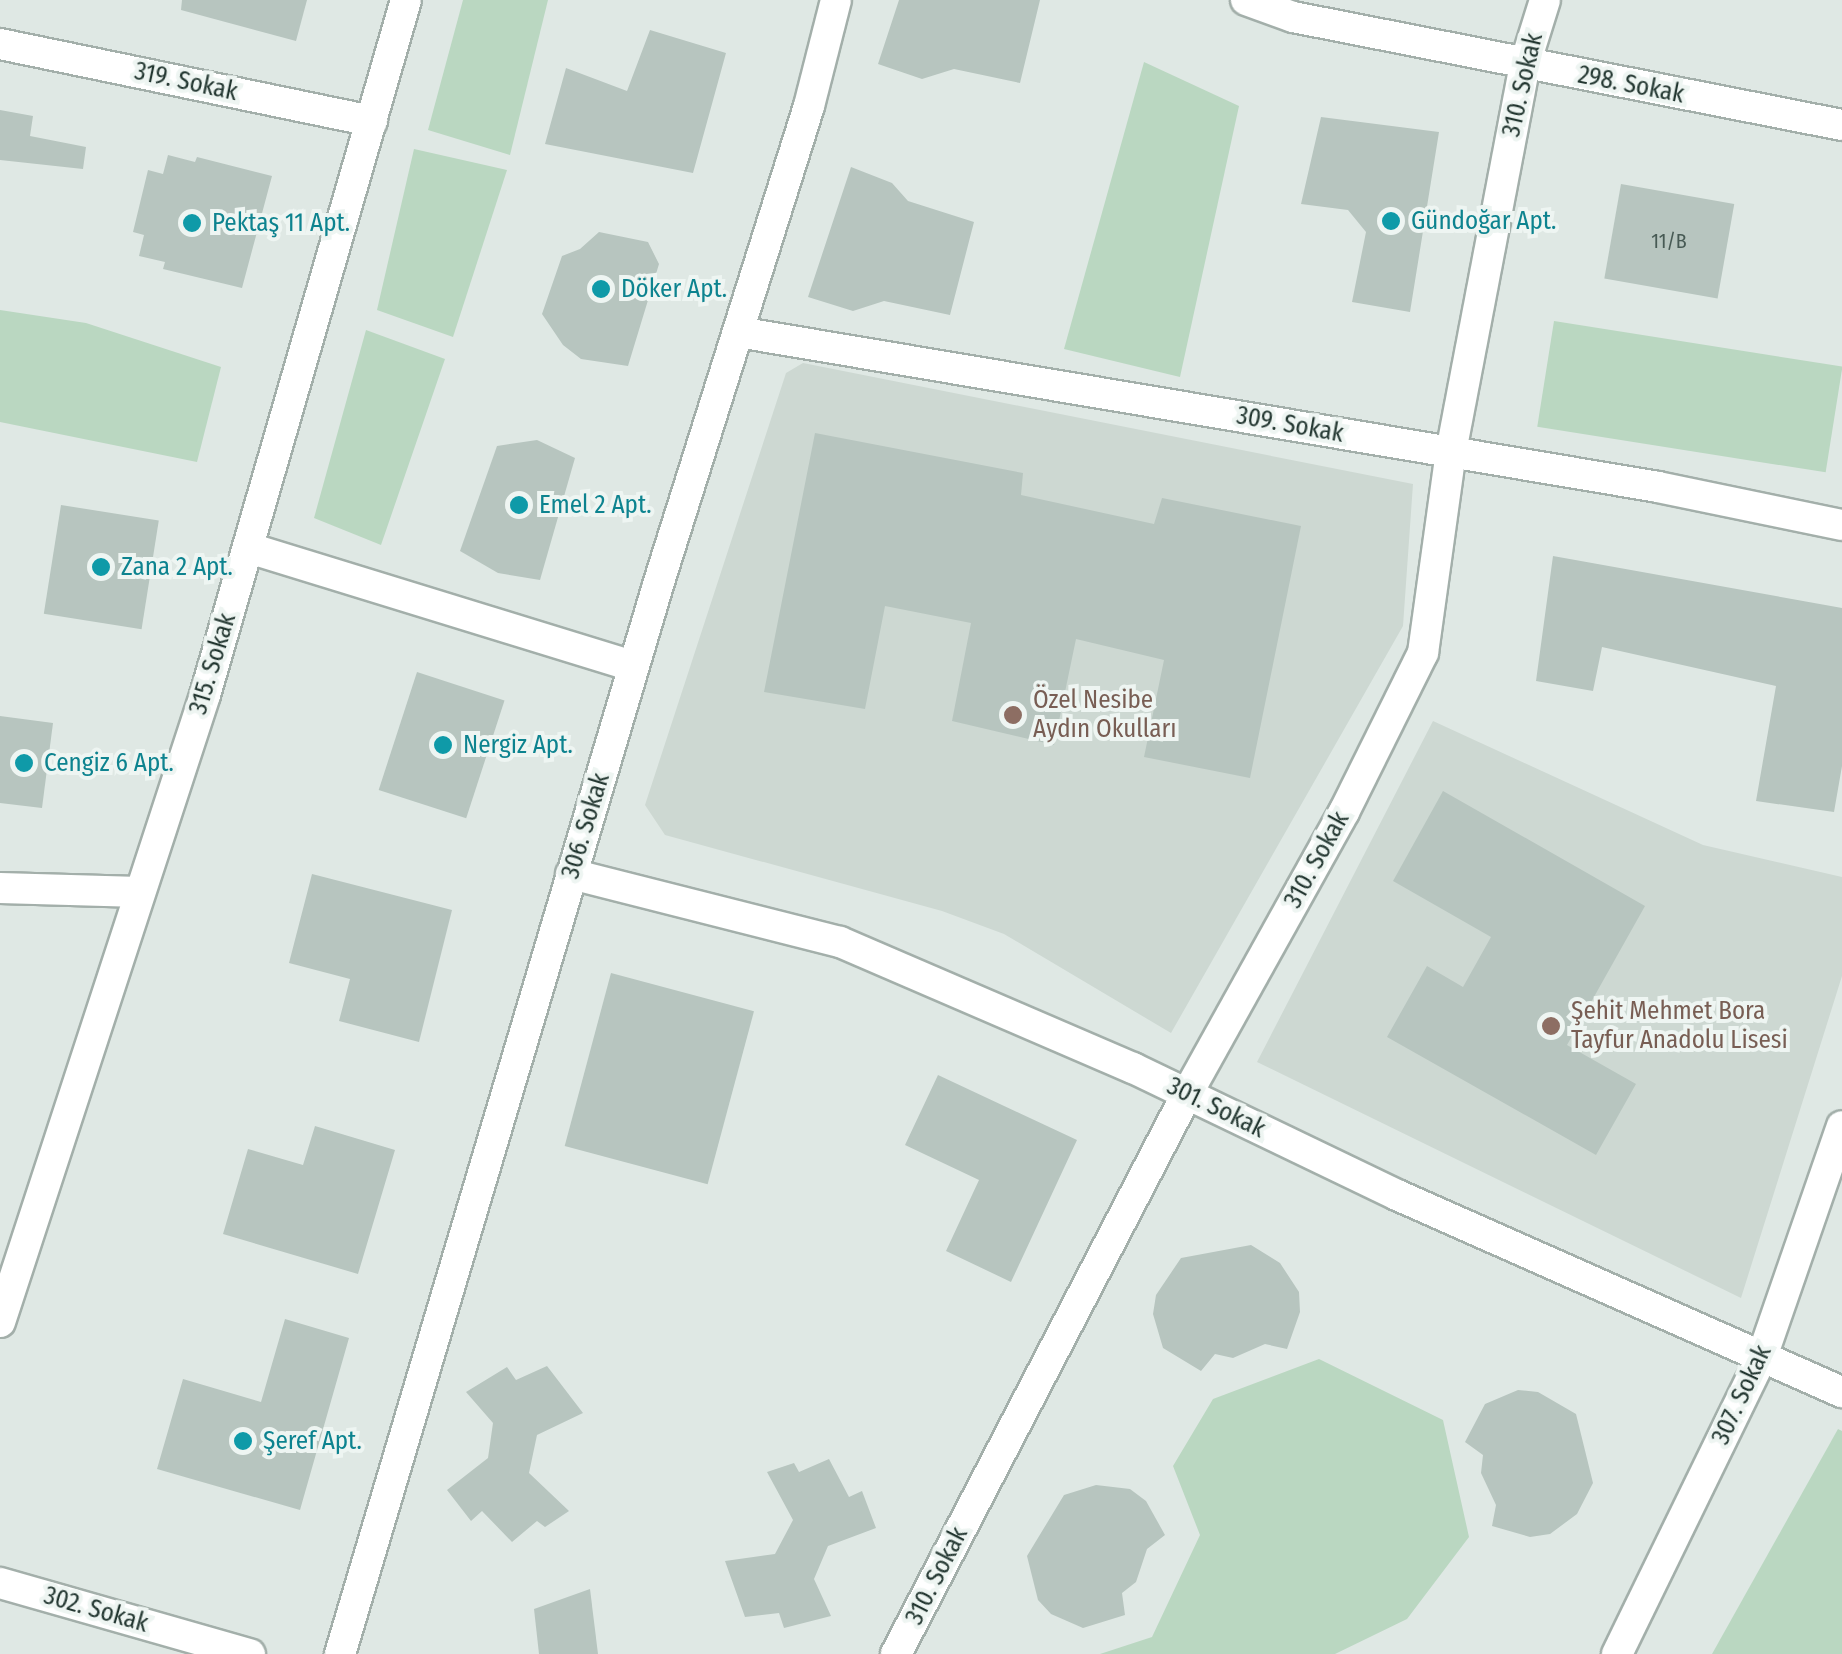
<!DOCTYPE html>
<html>
<head>
<meta charset="utf-8">
<style>
	body { margin:0 }
	#map { position:relative; width:1842px; height:1654px; overflow:hidden; background:#dfe8e4; font-family:"Fira Sans Condensed",sans-serif }
	div>[style] { position:absolute }
	.built>* { inset:0; background:#cdd8d2 }
	.green>* { inset:0; background:#bad7c1; transform-origin:0 0 }
	.building>* { inset:0; background:#b7c5bf; transform-origin:0 0 }
	.roads { filter:drop-shadow(2px 0 #a3afaa) drop-shadow(-2px 0 #a3afaa) drop-shadow(0 2px #a3afaa) drop-shadow(0 -2px #a3afaa) }
	.minor>* { height:30px; margin:-15px; padding:0 15px; transform-origin:15px; border-radius:15px; background:#fff }
	.tertiary>* { height:30px; margin:-15px; padding:0 15px; transform-origin:15px; border-radius:15px; background:#fff }
	.dots>* { width:28px; height:28px; translate:-50% -50%; box-sizing:border-box; border:5px solid #eef5f2; border-radius:50% }
	span { translate:-50% -50%; white-space:nowrap; text-align:center; line-height:1.15; -webkit-text-stroke:8px #eef5f2; paint-order:stroke }
	.number-label { font-size:20px; color:#475a54 }
	.number-label span { -webkit-text-stroke-width:0 }
	.street-label { font-size:25px; color:#223630 }
	.culture-label { font-size:25px; color:#0d838f }
	.left { translate:0 -50%; text-align:left }
	.education-label { font-size:25px; color:#785e54 }
</style>
</head>
<body>
<div id="map">
	<div class="built">
		<i style="clip-path:polygon(803px 363px,1413px 484px,1403px 626px,1171px 1033px,1004px 934px,942px 911px,665px 835px,645px 805px,786px 373px)"></i>
		<i style="clip-path:polygon(1433px 721px,1703px 845px,1842px 877px,1842px 976px,1741px 1298px,1257px 1062px)"></i>
	</div>
	<div class="green">
		<i style="clip-path:polygon(463px 0,548px 0,510px 155px,428px 130px)"></i>
		<i style="clip-path:polygon(1144px 62px,1239px 106px,1180px 377px,1064px 349px)"></i>
		<i style="clip-path:polygon(414px 149px,507px 170px,453px 337px,377px 310px)"></i>
		<i style="clip-path:polygon(0 310px,86px 323px,221px 367px,197px 462px,0 422px)"></i>
		<i style="left:1554px;top:321px;width:292px;height:107px;rotate:9deg"></i>
		<i style="clip-path:polygon(366px 330px,445px 359px,381px 545px,314px 518px)"></i>
		<i style="clip-path:polygon(1319px 1359px,1443px 1420px,1469px 1537px,1407px 1619px,1335px 1654px,1100px 1654px,1152px 1637px,1200px 1535px,1173px 1466px,1213px 1399px)"></i>
		<i style="clip-path:polygon(1838px 1429px,1842px 1431px,1842px 1654px,1712px 1654px)"></i>
	</div>
	<div class="building">
		<i style="clip-path:polygon(182px 0,307px 0,296px 41px,181px 10px)"></i>
		<i style="clip-path:polygon(899px 0,1040px 0,1020px 83px,954px 69px,922px 79px,878px 64px)"></i>
		<i style="clip-path:polygon(650px 30px,726px 53px,693px 173px,545px 144px,566px 68px,627px 91px)"></i>
		<i style="clip-path:polygon(0 110px,33px 116px,30px 136px,86px 147px,83px 169px,0 160px)"></i>
		<i style="clip-path:polygon(1321px 117px,1439px 132px,1410px 312px,1352px 302px,1366px 232px,1348px 210px,1301px 204px)"></i>
		<i style="clip-path:polygon(168px 155px,195px 162px,197px 157px,272px 176px,242px 288px,163px 269px,165px 262px,139px 256px,144px 235px,133px 232px,148px 170px,163px 174px)"></i>
		<i style="clip-path:polygon(851px 167px,892px 183px,908px 201px,974px 222px,950px 315px,884px 301px,853px 311px,808px 297px)"></i>
		<i style="left:1621px;top:184px;width:115px;height:96px;rotate:10deg"></i>
		<i style="clip-path:polygon(599px 232px,648px 242px,659px 264px,628px 366px,581px 359px,563px 345px,542px 314px,562px 256px,580px 249px)"></i>
		<i style="clip-path:polygon(815px 433px,1023px 473px,1021px 495px,1154px 524px,1162px 498px,1301px 526px,1250px 778px,1144px 757px,1164px 660px,1076px 639px,1054px 745px,952px 721px,971px 623px,885px 606px,865px 709px,764px 692px)"></i>
		<i style="clip-path:polygon(537px 440px,575px 458px,540px 580px,498px 573px,460px 551px,497px 446px)"></i>
		<i style="left:61px;top:505px;width:99px;height:110px;rotate:9deg"></i>
		<i style="clip-path:polygon(1553px 556px,1842px 608px,1842px 766px,1834px 812px,1756px 801px,1776px 686px,1602px 647px,1593px 691px,1536px 681px)"></i>
		<i style="left:417px;top:672px;width:92px;height:124px;rotate:18deg"></i>
		<i style="clip-path:polygon(0 716px,53px 723px,42px 808px,0 803px)"></i>
		<i style="clip-path:polygon(1443px 791px,1645px 906px,1567px 1045px,1636px 1084px,1596px 1155px,1387px 1037px,1427px 966px,1463px 987px,1491px 937px,1393px 881px)"></i>
		<i style="clip-path:polygon(312px 874px,452px 910px,419px 1042px,339px 1021px,350px 979px,289px 963px)"></i>
		<i style="left:611px;top:973px;width:148px;height:179px;rotate:15deg"></i>
		<i style="clip-path:polygon(938px 1075px,1077px 1140px,1011px 1282px,946px 1251px,979px 1180px,905px 1145px)"></i>
		<i style="clip-path:polygon(315px 1126px,395px 1150px,358px 1274px,223px 1234px,248px 1149px,303px 1165px)"></i>
		<i style="clip-path:polygon(1251px 1245px,1280px 1263px,1299px 1292px,1300px 1312px,1287px 1349px,1265px 1344px,1233px 1358px,1215px 1354px,1201px 1371px,1163px 1348px,1153px 1314px,1156px 1295px,1181px 1258px)"></i>
		<i style="clip-path:polygon(285px 1319px,349px 1338px,300px 1510px,157px 1469px,183px 1379px,261px 1402px)"></i>
		<i style="clip-path:polygon(547px 1366px,583px 1413px,537px 1435px,529px 1473px,569px 1511px,545px 1527px,537px 1521px,512px 1542px,482px 1511px,471px 1521px,447px 1490px,488px 1458px,493px 1423px,466px 1392px,507px 1367px,516px 1380px)"></i>
		<i style="clip-path:polygon(1518px 1390px,1538px 1392px,1576px 1414px,1593px 1483px,1577px 1514px,1550px 1534px,1530px 1537px,1492px 1526px,1496px 1505px,1481px 1473px,1483px 1455px,1465px 1442px,1485px 1404px)"></i>
		<i style="clip-path:polygon(829px 1459px,849px 1497px,862px 1491px,876px 1528px,828px 1546px,814px 1579px,831px 1616px,784px 1628px,779px 1613px,745px 1617px,725px 1561px,775px 1554px,793px 1520px,767px 1472px,794px 1463px,799px 1472px)"></i>
		<i style="clip-path:polygon(1096px 1485px,1130px 1489px,1146px 1501px,1165px 1535px,1147px 1549px,1136px 1582px,1122px 1593px,1125px 1615px,1083px 1628px,1051px 1614px,1038px 1600px,1027px 1556px,1064px 1495px)"></i>
		<i style="clip-path:polygon(590px 1589px,598px 1654px,539px 1654px,534px 1609px)"></i>
	</div>
	<div class="roads">
		<div class="minor">
			<i style="left:1246px;top:0;width:50px;rotate:19.9deg"></i>
			<i style="left:1293px;top:17px;width:560px;rotate:11.13deg"></i>
			<i style="left:0;top:44px;width:380px;rotate:11.7deg"></i>
			<i style="left:738px;top:332px;width:933px;rotate:9.56deg"></i>
			<i style="left:1658px;top:487px;width:188px;rotate:11.7deg"></i>
			<i style="left:249px;top:548px;width:402px;rotate:17.1deg"></i>
			<i style="left:571px;top:874px;width:277px;rotate:14.2deg"></i>
			<i style="left:840px;top:942px;width:319px;rotate:23.3deg"></i>
			<i style="left:1133px;top:1068px;width:293px;rotate:25.7deg"></i>
			<i style="left:1397px;top:1195px;width:487px;rotate:23.9deg"></i>
			<i style="left:0;top:888px;width:140px;rotate:1.6deg"></i>
			<i style="left:0;top:1322px;width:660px;rotate:-71.89deg"></i>
			<i style="left:205px;top:695px;width:723px;rotate:-73.87deg"></i>
			<i style="left:0;top:1583px;width:260px;rotate:15.9deg"></i>
			<i style="left:340px;top:1654px;width:1115px;rotate:-73.43deg"></i>
			<i style="left:658px;top:585px;width:502px;rotate:-72.5deg"></i>
			<i style="left:809px;top:106px;width:109px;rotate:-75.7deg"></i>
			<i style="left:896px;top:1654px;width:631px;rotate:-62.54deg"></i>
			<i style="left:1187px;top:1094px;width:323px;rotate:-60.9deg"></i>
			<i style="left:1344px;top:812px;width:178px;rotate:-63.6deg"></i>
			<i style="left:1423px;top:653px;width:203px;rotate:-82.1deg"></i>
			<i style="left:1451px;top:452px;width:395px;rotate:-79.2deg"></i>
			<i style="left:1525px;top:64px;width:67px;rotate:-72.6deg"></i>
		</div>
		<div class="tertiary">
			<i style="left:1617px;top:1654px;width:334px;rotate:-64deg"></i>
			<i style="left:1763px;top:1354px;width:241px;rotate:-70.9deg"></i>
		</div>
	</div>
	<div class="dots">
		<i style="left:1391px;top:221px;background:#0f9aa8"></i>
		<i style="left:192px;top:223px;background:#0f9aa8"></i>
		<i style="left:601px;top:289px;background:#0f9aa8"></i>
		<i style="left:519px;top:505px;background:#0f9aa8"></i>
		<i style="left:101px;top:567px;background:#0f9aa8"></i>
		<i style="left:1013px;top:715px;background:#8d6e63"></i>
		<i style="left:443px;top:745px;background:#0f9aa8"></i>
		<i style="left:24px;top:763px;background:#0f9aa8"></i>
		<i style="left:1551px;top:1026px;background:#8d6e63"></i>
		<i style="left:243px;top:1441px;background:#0f9aa8"></i>
	</div>
	<div class="number-label">
		<span style="left:1669px;top:241px">11/B</span>
	</div>
	<div class="street-label">
		<span style="left:186px;top:82px;rotate:12deg">319. Sokak</span>
		<span style="left:1523px;top:85px;rotate:-77deg">310. Sokak</span>
		<span style="left:1631px;top:85px;rotate:11deg">298. Sokak</span>
		<span style="left:1290px;top:425px;rotate:10deg">309. Sokak</span>
		<span style="left:213px;top:664px;rotate:-73deg">315. Sokak</span>
		<span style="left:586px;top:826px;rotate:-73deg">306. Sokak</span>
		<span style="left:1317px;top:860px;rotate:-61deg">310. Sokak</span>
		<span style="left:1216px;top:1108px;rotate:26deg">301. Sokak</span>
		<span style="left:1742px;top:1395px;rotate:-65deg">307. Sokak</span>
		<span style="left:937px;top:1576px;rotate:-63deg">310. Sokak</span>
		<span style="left:96px;top:1610px;rotate:16deg">302. Sokak</span>
	</div>
	<div class="culture-label">
		<span class="left" style="left:1411px;top:221px">Gündoğar Apt.</span>
		<span class="left" style="left:212px;top:223px">Pektaş 11 Apt.</span>
		<span class="left" style="left:621px;top:289px">Döker Apt.</span>
		<span class="left" style="left:539px;top:505px">Emel 2 Apt.</span>
		<span class="left" style="left:121px;top:567px">Zana 2 Apt.</span>
		<span class="left" style="left:463px;top:745px">Nergiz Apt.</span>
		<span class="left" style="left:44px;top:763px">Cengiz 6 Apt.</span>
		<span class="left" style="left:263px;top:1441px">Şeref Apt.</span>
	</div>
	<div class="education-label">
		<span class="left" style="left:1033px;top:715px">Özel Nesibe<br>Aydın Okulları</span>
		<span class="left" style="left:1571px;top:1026px">Şehit Mehmet Bora<br>Tayfur Anadolu Lisesi</span>
	</div>
</div>
</body>
</html>
